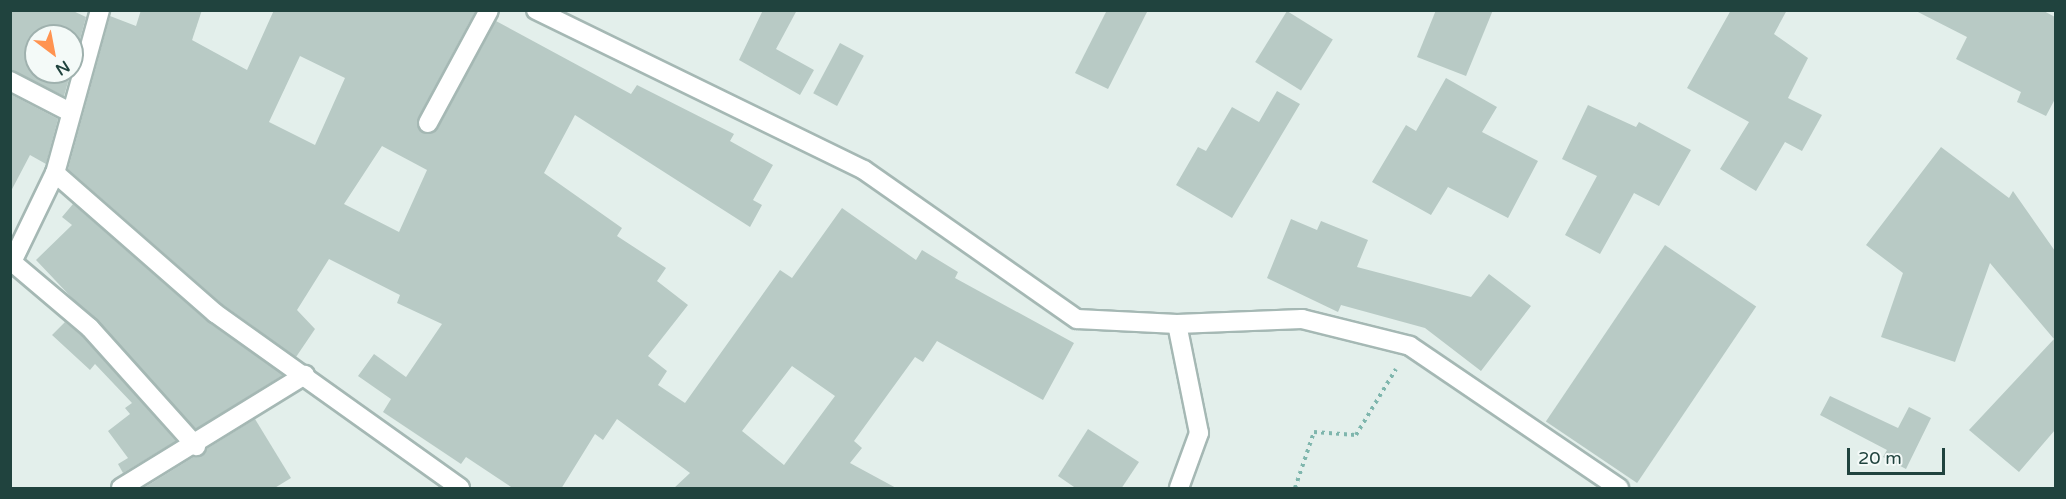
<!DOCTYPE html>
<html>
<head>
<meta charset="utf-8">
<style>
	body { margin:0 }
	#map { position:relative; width:2066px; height:499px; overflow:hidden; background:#e3efeb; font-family:"Varela Round",sans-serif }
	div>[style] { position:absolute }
	.building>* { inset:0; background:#b8cac5; transform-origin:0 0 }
	.path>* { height:4px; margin-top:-2px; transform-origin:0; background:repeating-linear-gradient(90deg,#7fb6ad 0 3px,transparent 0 7.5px) }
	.roads { filter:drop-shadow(2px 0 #a5b8b4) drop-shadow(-2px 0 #a5b8b4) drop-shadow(0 2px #a5b8b4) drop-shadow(0 -2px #a5b8b4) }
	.minor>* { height:18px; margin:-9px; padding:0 9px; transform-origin:9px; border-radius:9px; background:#fff }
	span { translate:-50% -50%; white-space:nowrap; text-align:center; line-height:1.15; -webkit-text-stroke:5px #f4faf8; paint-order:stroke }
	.frame { position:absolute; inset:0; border:12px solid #20433e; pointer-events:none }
	.north { position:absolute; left:24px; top:24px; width:60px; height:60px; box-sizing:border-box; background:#f4faf8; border:2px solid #9fb1ae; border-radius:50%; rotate:148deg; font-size:16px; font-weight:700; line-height:24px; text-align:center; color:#20433e }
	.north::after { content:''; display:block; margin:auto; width:21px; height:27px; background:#ff9350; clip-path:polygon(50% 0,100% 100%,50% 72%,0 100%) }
	.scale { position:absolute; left:1847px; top:448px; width:98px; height:27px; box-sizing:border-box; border:3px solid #20433e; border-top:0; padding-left:8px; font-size:18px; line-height:21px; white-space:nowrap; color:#20433e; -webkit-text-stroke:4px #f4faf8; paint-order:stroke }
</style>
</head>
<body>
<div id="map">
	<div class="building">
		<i style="clip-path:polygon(10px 10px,71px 10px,86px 17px,72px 69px,72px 36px,36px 36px,36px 72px,71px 72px,64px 96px,10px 70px)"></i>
		<i style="clip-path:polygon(evenodd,141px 10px,202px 10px,192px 40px,247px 70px,274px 10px,476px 10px,418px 118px,423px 133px,438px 128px,496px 21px,631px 94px,637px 85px,734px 134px,730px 141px,773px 165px,753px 200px,762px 205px,750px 227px,575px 115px,544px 173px,622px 228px,617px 236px,666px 268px,657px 281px,688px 305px,648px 356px,667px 371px,658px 385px,685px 403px,780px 270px,792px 278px,842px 208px,916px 260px,922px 250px,958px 272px,955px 278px,1074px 343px,1043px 400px,937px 341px,923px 362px,915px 357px,854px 441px,862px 448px,850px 463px,898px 489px,673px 489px,690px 473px,617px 419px,603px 440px,595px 434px,561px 489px,514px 489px,466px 457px,461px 464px,383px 412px,391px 399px,358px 376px,374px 354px,406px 377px,442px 324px,397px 303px,400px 295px,329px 259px,297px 310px,315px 329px,296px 357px,222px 304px,68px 169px,110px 16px,136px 26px,141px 10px,300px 56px,345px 78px,315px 145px,269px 122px,300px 56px,141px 10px,382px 146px,427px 170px,399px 232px,344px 204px,382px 146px,141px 10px,792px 366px,835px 396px,784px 465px,742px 431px,792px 366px)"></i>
		<i style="clip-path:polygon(763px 10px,797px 10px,776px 49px,814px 70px,800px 95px,739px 60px)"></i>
		<i style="clip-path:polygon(1107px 10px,1148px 10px,1108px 89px,1075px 73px)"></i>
		<i style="clip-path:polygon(1436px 10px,1493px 10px,1466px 76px,1417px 57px)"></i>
		<i style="clip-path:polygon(1731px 10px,1787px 10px,1774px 34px,1808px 58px,1788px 98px,1822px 115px,1802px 151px,1785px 142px,1756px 191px,1720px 169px,1749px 122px,1687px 88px)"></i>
		<i style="clip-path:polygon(1914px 10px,2042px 10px,2055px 17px,2055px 99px,2046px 116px,2017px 102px,2021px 92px,1956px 59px,1967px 37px)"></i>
		<i style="left:1287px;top:11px;width:54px;height:60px;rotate:32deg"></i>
		<i style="left:840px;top:43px;width:27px;height:57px;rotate:28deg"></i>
		<i style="clip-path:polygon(1446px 78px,1497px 107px,1482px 132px,1538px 161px,1508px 218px,1448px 187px,1431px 215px,1372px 182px,1406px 125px,1416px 131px)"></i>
		<i style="clip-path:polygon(1277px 91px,1300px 104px,1232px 218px,1176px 185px,1198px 147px,1206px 151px,1232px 107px,1259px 122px)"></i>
		<i style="clip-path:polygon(10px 94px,58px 119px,46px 164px,30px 155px,10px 193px)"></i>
		<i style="clip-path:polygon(1588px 105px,1636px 127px,1639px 122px,1691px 150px,1659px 206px,1634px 193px,1600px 254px,1565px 235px,1597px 176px,1562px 159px)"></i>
		<i style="clip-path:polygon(1941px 147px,2009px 198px,2013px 191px,2055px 251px,2055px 430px,2019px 472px,1969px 430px,2054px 339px,1990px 263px,1955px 362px,1881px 337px,1903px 273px,1866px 245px)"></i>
		<i style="clip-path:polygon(73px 204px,208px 322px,283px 375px,196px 429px,36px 260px,72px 225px,62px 217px)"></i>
		<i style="clip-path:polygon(1291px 219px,1317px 230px,1321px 221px,1368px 240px,1357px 267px,1471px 297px,1489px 274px,1531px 306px,1481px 371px,1425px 328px,1341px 305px,1338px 312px,1267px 278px)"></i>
		<i style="left:1665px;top:245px;width:110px;height:213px;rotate:34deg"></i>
		<i style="clip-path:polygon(65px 322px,82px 336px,176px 441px,123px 473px,118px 464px,128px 458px,108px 431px,130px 414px,125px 408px,132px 403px,95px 364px,90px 370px,52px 335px)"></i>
		<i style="clip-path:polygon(1830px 396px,1898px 428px,1909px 407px,1931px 418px,1906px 469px,1883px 457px,1887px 450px,1820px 415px)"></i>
		<i style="clip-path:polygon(255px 419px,291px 478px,273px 489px,142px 489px)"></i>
		<i style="clip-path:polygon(1088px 429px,1139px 462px,1121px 489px,1077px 489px,1058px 476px)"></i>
	</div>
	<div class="path">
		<i style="left:1295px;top:488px;width:59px;rotate:-71.3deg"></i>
		<i style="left:1314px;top:432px;width:42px;rotate:4.1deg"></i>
		<i style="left:1356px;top:435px;width:77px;rotate:-58.8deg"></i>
	</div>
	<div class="roads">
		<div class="minor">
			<i style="left:100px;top:10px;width:169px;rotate:105.4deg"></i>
			<i style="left:55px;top:173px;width:99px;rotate:115.8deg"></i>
			<i style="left:12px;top:262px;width:102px;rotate:40.2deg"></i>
			<i style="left:90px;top:328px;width:159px;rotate:48.1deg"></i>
			<i style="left:536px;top:10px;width:365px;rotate:26deg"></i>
			<i style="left:864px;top:170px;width:260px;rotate:35deg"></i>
			<i style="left:1077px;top:319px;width:100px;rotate:2.9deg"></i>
			<i style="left:1177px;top:324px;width:125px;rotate:-2.3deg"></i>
			<i style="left:1302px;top:319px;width:111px;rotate:14deg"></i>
			<i style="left:1410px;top:346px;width:253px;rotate:34.2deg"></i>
			<i style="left:10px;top:81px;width:68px;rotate:27.3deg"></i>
			<i style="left:428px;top:123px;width:128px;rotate:-61.6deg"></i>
			<i style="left:55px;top:173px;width:213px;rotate:41.2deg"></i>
			<i style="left:215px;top:313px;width:301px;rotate:35.5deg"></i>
			<i style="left:1177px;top:324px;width:111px;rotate:78.6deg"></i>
			<i style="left:1199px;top:433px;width:59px;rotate:110deg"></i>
			<i style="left:121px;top:488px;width:216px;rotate:-31.6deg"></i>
		</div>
	</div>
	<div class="frame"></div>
	<div class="north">N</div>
	<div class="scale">20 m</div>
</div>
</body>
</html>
